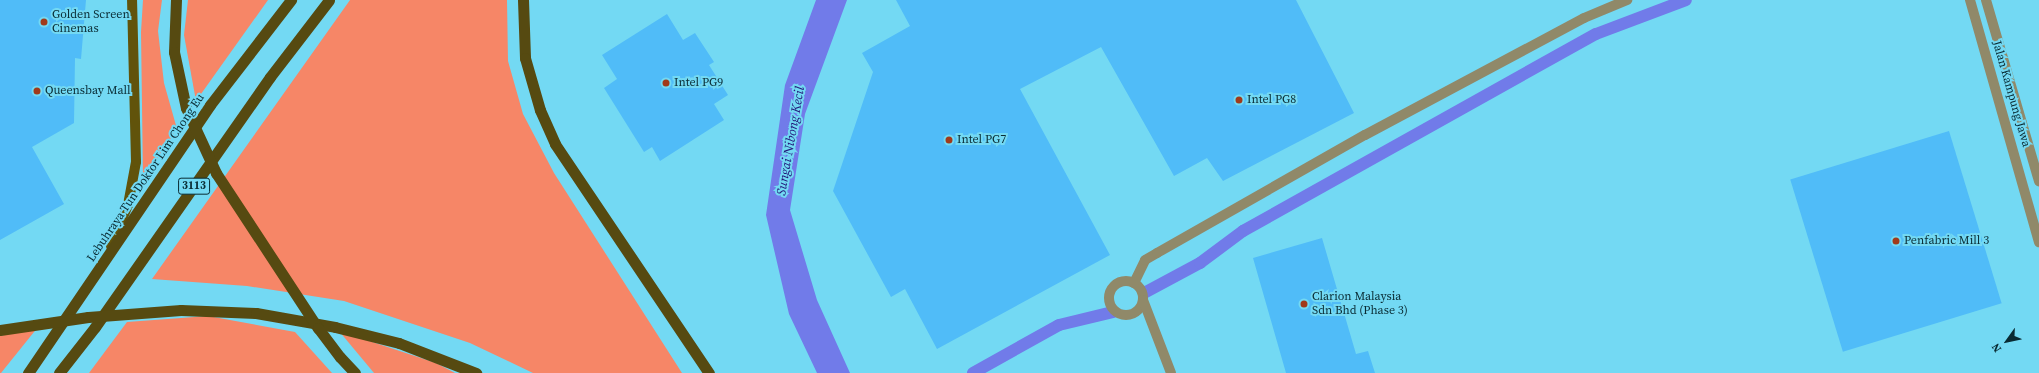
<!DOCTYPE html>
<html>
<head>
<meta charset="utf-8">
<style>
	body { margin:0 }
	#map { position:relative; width:2039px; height:373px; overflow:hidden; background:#73d9f3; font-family:"Source Serif 4",serif }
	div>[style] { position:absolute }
	.green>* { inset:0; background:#f68667 }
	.water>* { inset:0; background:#717be9 }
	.canal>* { height:12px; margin:-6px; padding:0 6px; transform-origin:6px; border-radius:6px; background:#717be9 }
	.building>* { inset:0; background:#50bcf8; transform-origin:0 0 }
	.minor>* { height:10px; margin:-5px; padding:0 5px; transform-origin:5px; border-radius:5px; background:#908969 }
	.minor>.ring { margin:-5px; padding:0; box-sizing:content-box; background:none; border:10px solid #908969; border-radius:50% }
	.tertiary>* { height:10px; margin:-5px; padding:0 5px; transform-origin:5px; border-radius:5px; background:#908969 }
	.primary>* { height:10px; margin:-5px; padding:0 5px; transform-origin:5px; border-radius:5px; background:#61530b }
	.trunk>* { height:11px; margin:-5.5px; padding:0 5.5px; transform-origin:5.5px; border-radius:5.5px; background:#564a11 }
	.trunk-bridge>* { height:11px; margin:-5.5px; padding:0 5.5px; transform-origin:5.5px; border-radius:5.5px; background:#564a11 }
	.dots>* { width:11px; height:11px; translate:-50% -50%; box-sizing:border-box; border:2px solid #73d9f3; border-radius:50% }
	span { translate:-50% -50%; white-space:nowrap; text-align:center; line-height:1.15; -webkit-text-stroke:4px #73d9f3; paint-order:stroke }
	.shield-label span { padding:1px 3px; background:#73d9f3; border:1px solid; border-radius:3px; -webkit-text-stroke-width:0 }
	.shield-label { font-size:11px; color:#092b33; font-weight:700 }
	.poi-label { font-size:12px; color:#092b33 }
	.left { translate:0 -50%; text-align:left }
	.street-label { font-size:12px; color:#092b33 }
	.water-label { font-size:13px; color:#221779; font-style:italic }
	.north { position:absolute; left:1987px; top:321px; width:40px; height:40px; -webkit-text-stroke:3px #73d9f3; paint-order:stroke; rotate:237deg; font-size:11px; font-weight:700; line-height:16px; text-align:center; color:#092b33 }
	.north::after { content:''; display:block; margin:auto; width:14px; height:18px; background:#092b33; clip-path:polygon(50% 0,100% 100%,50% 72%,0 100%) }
</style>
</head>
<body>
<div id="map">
	<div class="green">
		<i style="clip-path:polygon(143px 0,162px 0,158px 31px,164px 83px,177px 129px,143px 180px,141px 32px)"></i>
		<i style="clip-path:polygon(188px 0,268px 0,196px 101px,184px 35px)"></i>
		<i style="clip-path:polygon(350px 0,507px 0,508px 61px,523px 114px,554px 173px,682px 373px,533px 373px,470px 343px,344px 301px,247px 286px,152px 279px)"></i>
		<i style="clip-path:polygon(208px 316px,295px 332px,332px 373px,89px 373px,127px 322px)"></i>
		<i style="clip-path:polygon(38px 327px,1px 373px,0 373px,0 336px)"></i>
		<i style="clip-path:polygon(339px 331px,436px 363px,455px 373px,374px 373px)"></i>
	</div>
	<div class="water">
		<i style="clip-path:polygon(816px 0,847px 0,805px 114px,790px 210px,817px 300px,850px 373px,817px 373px,789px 314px,766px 215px,785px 85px)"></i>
	</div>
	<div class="canal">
		<i style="left:1144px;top:293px;width:64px;rotate:-28.2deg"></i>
		<i style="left:1200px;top:263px;width:54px;rotate:-36.7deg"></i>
		<i style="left:1243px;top:231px;width:404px;rotate:-29.2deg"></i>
		<i style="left:1596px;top:34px;width:96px;rotate:-20.7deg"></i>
		<i style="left:973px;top:373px;width:98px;rotate:-29.2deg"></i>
		<i style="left:1059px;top:325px;width:56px;rotate:-13.5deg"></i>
	</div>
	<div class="building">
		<i style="clip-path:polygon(0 0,86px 0,81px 59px,75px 58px,74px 123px,32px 147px,64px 204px,0 240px)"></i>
		<i style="clip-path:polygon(896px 0,1296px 0,1354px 113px,1223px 181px,1207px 158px,1174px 176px,1101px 47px,1020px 89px,1110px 255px,937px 349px,905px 289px,891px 297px,833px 191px,873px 72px,862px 53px,910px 26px)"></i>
		<i style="clip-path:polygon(667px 14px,683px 40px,695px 33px,714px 62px,709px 65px,728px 95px,714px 104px,724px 120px,660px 161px,652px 147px,644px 152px,604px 88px,617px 79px,602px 55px)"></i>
		<i style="left:1949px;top:131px;width:180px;height:166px;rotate:73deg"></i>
		<i style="clip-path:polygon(1322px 238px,1356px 354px,1368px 351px,1375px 373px,1286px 373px,1253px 258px)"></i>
	</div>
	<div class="minor">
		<i class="ring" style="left:1109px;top:281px;width:24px;height:24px"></i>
		<i style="left:1134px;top:283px;width:25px;rotate:-64deg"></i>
		<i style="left:1145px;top:260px;width:14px;rotate:-30deg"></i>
		<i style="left:1157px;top:253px;width:239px;rotate:-29.6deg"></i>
		<i style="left:1365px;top:135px;width:248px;rotate:-28.1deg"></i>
		<i style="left:1584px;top:18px;width:47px;rotate:-22.7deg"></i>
		<i style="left:1143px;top:300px;width:78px;rotate:69deg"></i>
	</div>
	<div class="tertiary">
		<i style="left:1970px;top:0;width:252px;rotate:74.1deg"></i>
		<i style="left:1986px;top:0;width:189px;rotate:73.7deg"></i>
	</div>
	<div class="primary">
		<i style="left:111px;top:246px;width:44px;rotate:-67.5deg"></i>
		<i style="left:128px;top:205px;width:44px;rotate:-79.5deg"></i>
		<i style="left:136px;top:162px;width:162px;rotate:-91.4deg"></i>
	</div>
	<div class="trunk">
		<i style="left:176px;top:0;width:52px;rotate:92.2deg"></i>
		<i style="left:174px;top:52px;width:57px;rotate:77.9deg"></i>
		<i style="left:523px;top:0;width:58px;rotate:88deg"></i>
		<i style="left:525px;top:58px;width:54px;rotate:73.9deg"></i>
		<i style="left:540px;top:110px;width:37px;rotate:66deg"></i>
		<i style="left:555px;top:144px;width:276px;rotate:56.1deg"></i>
		<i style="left:181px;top:310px;width:75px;rotate:2.3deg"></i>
		<i style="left:256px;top:313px;width:80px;rotate:10deg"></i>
		<i style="left:335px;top:327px;width:66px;rotate:14deg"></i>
		<i style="left:399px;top:343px;width:83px;rotate:21.3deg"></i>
		<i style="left:340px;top:357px;width:22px;rotate:47deg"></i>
		<i style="left:28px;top:373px;width:324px;rotate:-55.8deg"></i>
		<i style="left:210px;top:105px;width:133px;rotate:-52.4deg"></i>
		<i style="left:59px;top:373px;width:58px;rotate:-52deg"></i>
		<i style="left:95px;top:327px;width:305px;rotate:-55deg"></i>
		<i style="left:270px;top:77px;width:97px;rotate:-52.5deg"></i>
	</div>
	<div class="trunk-bridge">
		<i style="left:186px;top:108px;width:72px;rotate:65.2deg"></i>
		<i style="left:216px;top:173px;width:186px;rotate:56.7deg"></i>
		<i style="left:318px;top:328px;width:36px;rotate:53deg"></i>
		<i style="left:0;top:330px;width:89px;rotate:-8.4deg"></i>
		<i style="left:88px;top:317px;width:93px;rotate:-4.3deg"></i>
	</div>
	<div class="dots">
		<i style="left:44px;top:22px;background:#a13a1b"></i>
		<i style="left:666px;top:83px;background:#a13a1b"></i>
		<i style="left:37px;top:91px;background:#a13a1b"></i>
		<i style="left:1239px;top:100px;background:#a13a1b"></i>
		<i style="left:949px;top:140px;background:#a13a1b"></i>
		<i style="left:1896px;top:241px;background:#a13a1b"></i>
		<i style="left:1304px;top:304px;background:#a13a1b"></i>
	</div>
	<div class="shield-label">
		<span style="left:194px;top:186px">3113</span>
	</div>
	<div class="poi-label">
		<span class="left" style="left:52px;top:22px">Golden Screen<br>Cinemas</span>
		<span class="left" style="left:674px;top:83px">Intel PG9</span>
		<span class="left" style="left:45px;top:91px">Queensbay Mall</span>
		<span class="left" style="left:1247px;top:100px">Intel PG8</span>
		<span class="left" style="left:957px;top:140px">Intel PG7</span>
		<span class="left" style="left:1904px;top:241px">Penfabric Mill 3</span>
		<span class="left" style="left:1312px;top:304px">Clarion Malaysia<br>Sdn Bhd (Phase 3)</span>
	</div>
	<div class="street-label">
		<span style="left:2011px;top:94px;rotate:74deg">Jalan Kampung Jawa</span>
		<span style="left:146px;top:178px;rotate:-56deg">Lebuhraya Tun Doktor Lim Chong Eu</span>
	</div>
	<div class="water-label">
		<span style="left:791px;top:141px;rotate:-80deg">Sungai Nibong Kecil</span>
	</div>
	<div class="north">N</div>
</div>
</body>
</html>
